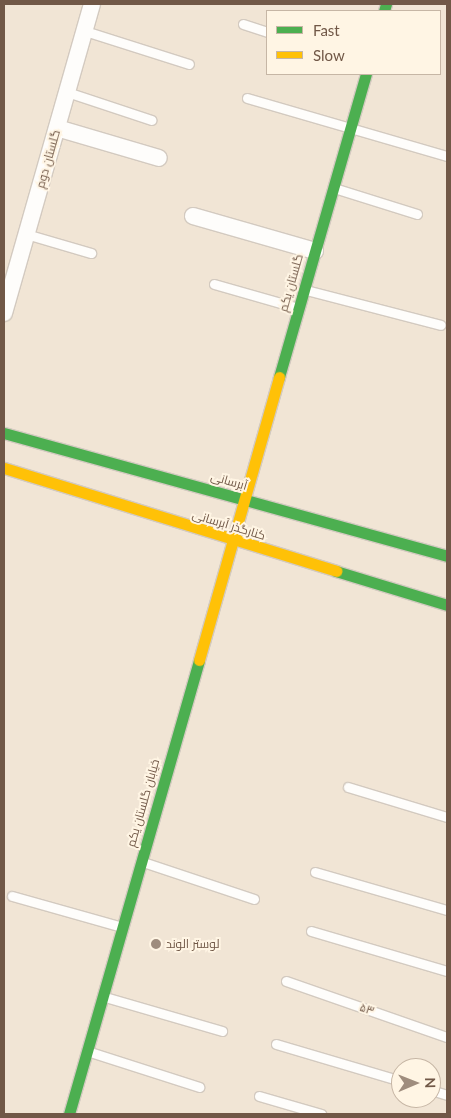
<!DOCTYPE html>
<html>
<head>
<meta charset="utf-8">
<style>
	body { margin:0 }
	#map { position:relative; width:451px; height:1118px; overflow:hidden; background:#f5efe5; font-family:Lato,Cairo,sans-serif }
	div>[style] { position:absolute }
	.residential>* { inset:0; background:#f1e5d5 }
	.roads { filter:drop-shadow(1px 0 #d3cac0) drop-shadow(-1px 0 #d3cac0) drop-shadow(0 1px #d3cac0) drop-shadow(0 -1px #d3cac0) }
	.lane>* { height:9px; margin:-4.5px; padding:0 4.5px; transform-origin:4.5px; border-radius:4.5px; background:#fefdfb }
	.street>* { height:16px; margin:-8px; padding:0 8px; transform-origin:8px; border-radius:8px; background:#fefdfb }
	.fast>* { height:11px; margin:-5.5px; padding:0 5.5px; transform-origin:5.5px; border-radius:5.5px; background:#4caf50 }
	.slow>* { height:11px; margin:-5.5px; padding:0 5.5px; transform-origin:5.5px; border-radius:5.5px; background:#ffc107 }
	.dots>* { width:14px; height:14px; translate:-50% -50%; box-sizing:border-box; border:2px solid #fff5e4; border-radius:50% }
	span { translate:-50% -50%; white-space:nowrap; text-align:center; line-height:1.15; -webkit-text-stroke:4px #fff5e4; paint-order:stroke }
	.street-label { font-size:12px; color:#715847 }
	.poi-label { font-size:12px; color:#715847 }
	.left { translate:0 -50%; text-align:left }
	.frame { position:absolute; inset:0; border:5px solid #715847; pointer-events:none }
	.legend { position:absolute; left:266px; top:10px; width:175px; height:65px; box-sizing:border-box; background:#fff5e4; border:1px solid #c6b6a5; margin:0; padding:6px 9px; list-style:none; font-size:15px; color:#715847 }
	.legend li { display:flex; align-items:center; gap:10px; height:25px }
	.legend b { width:25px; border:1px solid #c6b6a5 }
	.north { position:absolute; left:391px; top:1058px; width:50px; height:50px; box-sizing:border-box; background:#fff5e4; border:1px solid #c6b6a5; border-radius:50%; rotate:89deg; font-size:14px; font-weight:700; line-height:20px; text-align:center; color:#715847 }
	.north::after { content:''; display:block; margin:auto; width:18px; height:22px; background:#9f8d7e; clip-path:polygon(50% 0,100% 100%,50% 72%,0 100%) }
</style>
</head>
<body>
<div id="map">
	<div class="residential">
		<i style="clip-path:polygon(evenodd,4px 4px,447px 4px,447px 1114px,4px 1114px,4px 4px,267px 11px,440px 11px,440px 74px,267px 74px,267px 11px,4px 4px,401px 1068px,431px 1068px,431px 1098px,401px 1098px,401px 1068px)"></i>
	</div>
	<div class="roads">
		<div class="lane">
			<i style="left:243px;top:24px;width:25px;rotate:18deg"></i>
			<i style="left:85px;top:31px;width:109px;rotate:17.6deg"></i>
			<i style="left:67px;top:92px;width:89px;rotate:18.4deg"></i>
			<i style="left:247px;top:98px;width:208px;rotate:16.2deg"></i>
			<i style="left:334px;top:188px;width:87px;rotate:17.4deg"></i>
			<i style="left:26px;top:234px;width:68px;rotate:16.3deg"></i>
			<i style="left:214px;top:284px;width:87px;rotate:15.9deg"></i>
			<i style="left:306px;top:290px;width:139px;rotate:14.5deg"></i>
			<i style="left:348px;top:787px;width:103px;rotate:16.9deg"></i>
			<i style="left:143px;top:862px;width:117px;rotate:18.4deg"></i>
			<i style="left:315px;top:872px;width:137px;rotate:16.1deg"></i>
			<i style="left:12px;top:896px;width:114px;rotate:15.7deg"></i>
			<i style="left:311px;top:931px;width:142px;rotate:16.4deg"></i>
			<i style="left:286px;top:981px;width:170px;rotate:19.2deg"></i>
			<i style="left:105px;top:997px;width:122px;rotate:16.2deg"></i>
			<i style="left:276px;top:1044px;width:130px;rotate:16.5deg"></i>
			<i style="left:87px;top:1051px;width:118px;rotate:17.8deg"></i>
			<i style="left:431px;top:1090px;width:17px;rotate:17deg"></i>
			<i style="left:259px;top:1096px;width:65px;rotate:16.2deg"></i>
		</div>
		<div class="street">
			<i style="left:57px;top:128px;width:106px;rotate:16.4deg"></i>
			<i style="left:193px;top:216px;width:127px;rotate:16deg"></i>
			<i style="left:4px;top:313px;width:321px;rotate:-74.1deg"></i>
		</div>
		<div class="fast">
			<i style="left:384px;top:11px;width:7px;rotate:-74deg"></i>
			<i style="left:279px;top:377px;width:315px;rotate:-74deg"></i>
			<i style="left:4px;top:433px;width:460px;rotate:15.5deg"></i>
			<i style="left:336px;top:571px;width:116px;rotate:17deg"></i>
			<i style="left:69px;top:1114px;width:472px;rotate:-74deg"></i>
		</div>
		<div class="slow">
			<i style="left:4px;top:468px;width:348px;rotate:17.2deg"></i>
			<i style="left:199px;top:660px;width:294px;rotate:-74.2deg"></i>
		</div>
	</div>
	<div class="dots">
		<i style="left:156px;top:944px;background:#9f8d7e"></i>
	</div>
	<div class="street-label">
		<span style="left:48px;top:159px;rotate:-74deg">گلستان دوم</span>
		<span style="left:291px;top:283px;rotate:-74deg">گلستان یکم</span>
		<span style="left:229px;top:481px;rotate:16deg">آبرسانی</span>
		<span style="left:229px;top:525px;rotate:17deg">کنارگذر آبرسانی</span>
		<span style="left:143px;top:803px;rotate:-74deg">خیابان گلستان یکم</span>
		<span style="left:367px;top:1009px;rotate:19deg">۵۳</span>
	</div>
	<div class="poi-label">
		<span class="left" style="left:166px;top:944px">لوستر الوند</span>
	</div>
	<div class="frame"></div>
	<ul class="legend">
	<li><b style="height:6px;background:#4caf50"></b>Fast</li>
	<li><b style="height:6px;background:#ffc107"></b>Slow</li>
	</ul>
	<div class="north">N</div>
</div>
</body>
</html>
